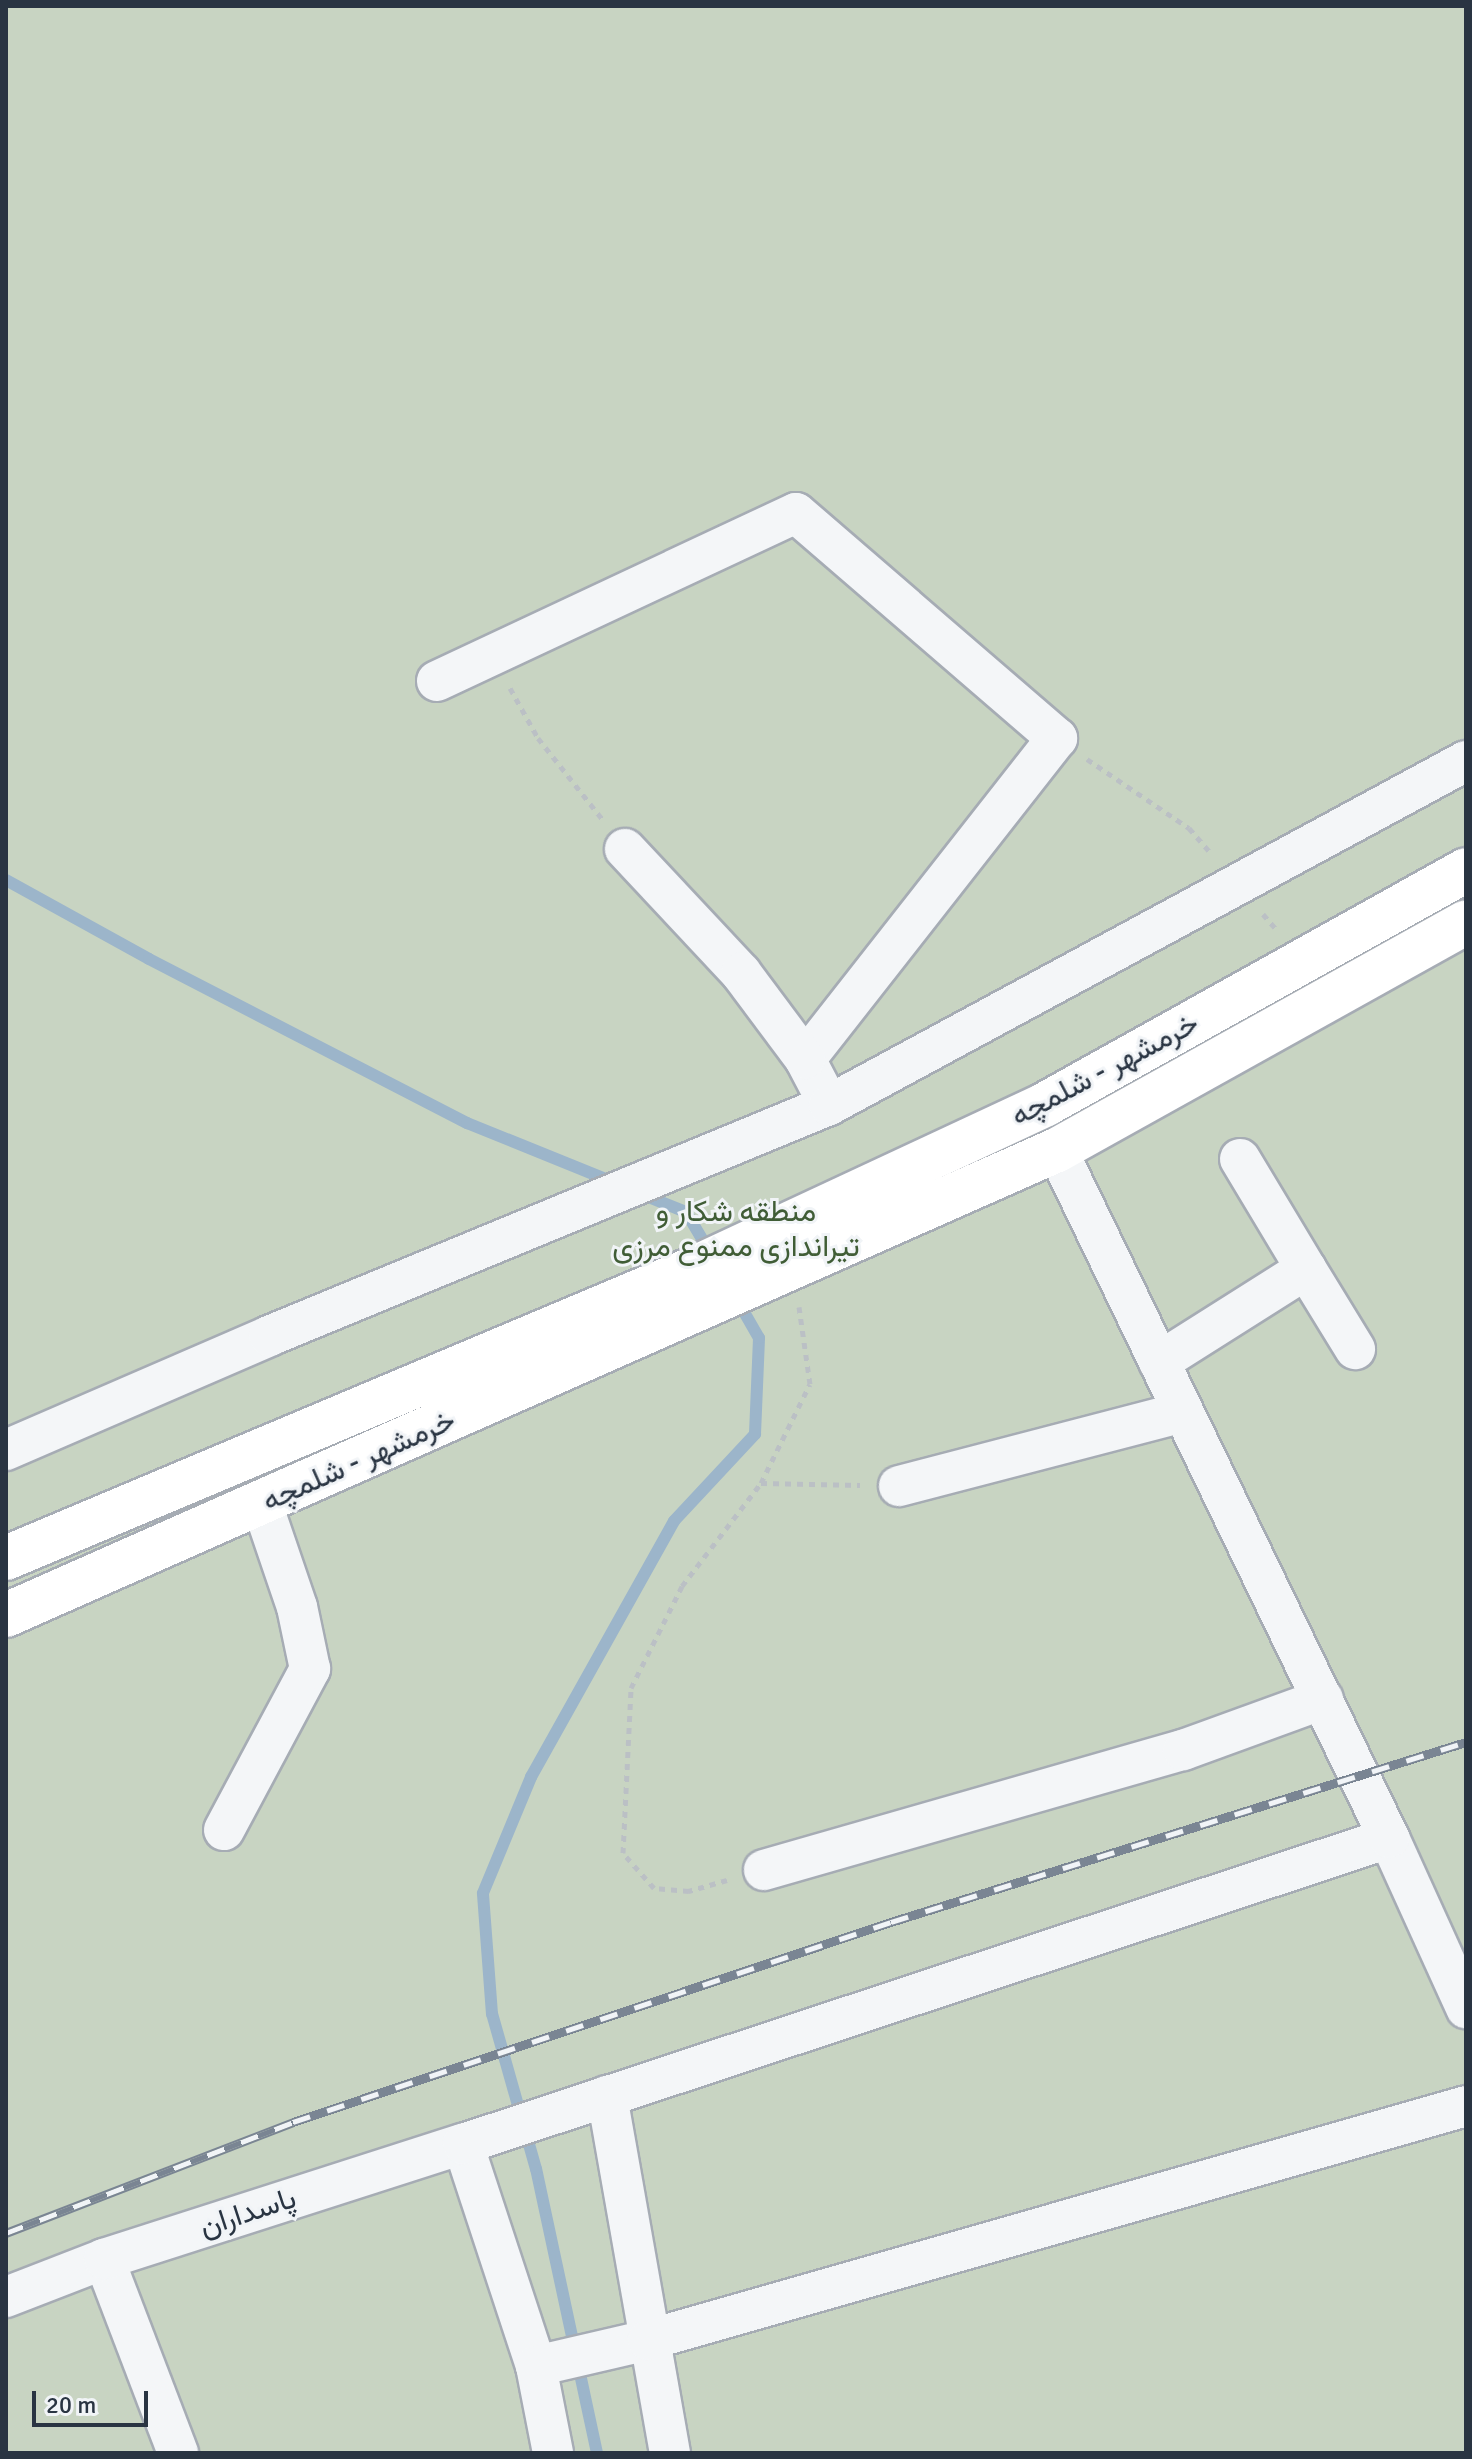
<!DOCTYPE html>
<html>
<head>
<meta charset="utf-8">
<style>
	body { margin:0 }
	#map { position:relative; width:1472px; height:2459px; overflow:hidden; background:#e1e5ea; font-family:Signika,Vazirmatn,sans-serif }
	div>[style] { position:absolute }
	.green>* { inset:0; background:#c8d4c2; transform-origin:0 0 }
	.stream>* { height:12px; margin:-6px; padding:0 6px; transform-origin:6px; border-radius:6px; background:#9cb5ca }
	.path>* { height:5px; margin-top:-2.5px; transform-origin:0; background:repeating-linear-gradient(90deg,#bbc0c5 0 6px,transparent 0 12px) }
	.roads { filter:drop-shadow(2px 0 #a6acb4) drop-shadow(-2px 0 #a6acb4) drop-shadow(0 2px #a6acb4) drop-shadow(0 -2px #a6acb4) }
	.minor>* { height:40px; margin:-20px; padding:0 20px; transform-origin:20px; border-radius:20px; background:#f4f6f8 }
	.highway>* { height:44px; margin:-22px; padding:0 22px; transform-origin:22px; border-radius:22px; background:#fff }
	.rail>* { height:9px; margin-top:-4.5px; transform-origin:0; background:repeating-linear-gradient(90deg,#f1f4f7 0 18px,#7a8593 0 36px); box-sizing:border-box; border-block:2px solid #7a8593 }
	span { translate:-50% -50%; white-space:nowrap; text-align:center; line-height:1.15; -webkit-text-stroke:6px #f1f4f7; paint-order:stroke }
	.street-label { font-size:30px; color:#293442 }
	.park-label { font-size:30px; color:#405d36 }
	.frame { position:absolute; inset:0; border:8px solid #293442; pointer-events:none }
	.scale { position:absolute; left:32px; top:2391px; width:116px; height:36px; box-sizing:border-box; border:4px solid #293442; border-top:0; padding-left:10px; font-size:24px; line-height:28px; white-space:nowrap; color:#293442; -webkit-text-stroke:6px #f1f4f7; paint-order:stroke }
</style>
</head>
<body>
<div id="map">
	<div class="green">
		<i style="left:6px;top:6px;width:1460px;height:2447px"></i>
	</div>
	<div class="stream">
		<i style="left:6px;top:880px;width:163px;rotate:28.9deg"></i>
		<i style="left:149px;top:959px;width:358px;rotate:27.3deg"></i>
		<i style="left:467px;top:1123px;width:157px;rotate:22deg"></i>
		<i style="left:641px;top:1194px;width:48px;rotate:21.8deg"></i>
		<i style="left:686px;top:1212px;width:49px;rotate:59.2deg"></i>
		<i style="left:597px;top:2453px;width:290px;rotate:-102.1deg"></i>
		<i style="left:536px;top:2169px;width:161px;rotate:-105.8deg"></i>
		<i style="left:492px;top:2014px;width:121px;rotate:-94.3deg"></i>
		<i style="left:483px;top:1893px;width:126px;rotate:-67.5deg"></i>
		<i style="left:531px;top:1777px;width:293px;rotate:-60.8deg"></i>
		<i style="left:674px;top:1521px;width:119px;rotate:-47deg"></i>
		<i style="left:755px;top:1434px;width:96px;rotate:-87.6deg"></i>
		<i style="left:759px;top:1338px;width:46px;rotate:-119.9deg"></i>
	</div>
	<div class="path">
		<i style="left:510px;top:688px;width:57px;rotate:60.8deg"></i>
		<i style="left:538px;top:738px;width:105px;rotate:51.6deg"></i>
		<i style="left:1087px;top:759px;width:123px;rotate:34.1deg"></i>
		<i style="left:1189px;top:828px;width:35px;rotate:49deg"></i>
		<i style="left:1263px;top:914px;width:21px;rotate:49deg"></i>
		<i style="left:761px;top:1483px;width:99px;rotate:1.2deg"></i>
		<i style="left:727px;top:1880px;width:40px;rotate:164deg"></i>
		<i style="left:689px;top:1891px;width:35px;rotate:-175deg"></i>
		<i style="left:654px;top:1888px;width:47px;rotate:-131.5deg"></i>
		<i style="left:623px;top:1853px;width:165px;rotate:-87.2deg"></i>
		<i style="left:631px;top:1688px;width:114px;rotate:-63.4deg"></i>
		<i style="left:682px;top:1586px;width:130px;rotate:-52.5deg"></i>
		<i style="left:761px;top:1483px;width:110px;rotate:-63.7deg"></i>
		<i style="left:810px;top:1384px;width:78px;rotate:-98.1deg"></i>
	</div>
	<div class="roads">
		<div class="minor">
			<i style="left:437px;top:681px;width:396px;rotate:-25.1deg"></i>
			<i style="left:796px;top:513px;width:345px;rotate:40.8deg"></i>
			<i style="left:1057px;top:738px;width:408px;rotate:128.1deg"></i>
			<i style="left:805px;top:1059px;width:52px;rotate:62.4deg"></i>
			<i style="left:625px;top:849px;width:170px;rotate:46.9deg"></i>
			<i style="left:741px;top:973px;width:107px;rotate:53.3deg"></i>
			<i style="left:1240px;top:1159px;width:128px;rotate:59deg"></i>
			<i style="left:1159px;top:1362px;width:174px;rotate:-32.3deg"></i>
			<i style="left:1306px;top:1269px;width:94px;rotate:58.5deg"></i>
			<i style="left:6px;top:1450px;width:287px;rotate:-23.4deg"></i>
			<i style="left:269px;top:1336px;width:606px;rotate:-22.42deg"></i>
			<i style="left:829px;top:1105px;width:724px;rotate:-28.37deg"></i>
			<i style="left:899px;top:1486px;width:293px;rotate:-14.6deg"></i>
			<i style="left:224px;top:1830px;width:183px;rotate:-61.9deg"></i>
			<i style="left:310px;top:1669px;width:63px;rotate:-101.8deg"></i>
			<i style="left:297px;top:1607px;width:109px;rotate:-108.8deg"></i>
			<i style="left:1389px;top:1838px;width:187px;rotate:65.6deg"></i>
			<i style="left:764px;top:1870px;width:436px;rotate:-16deg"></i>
			<i style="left:1183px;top:1750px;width:149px;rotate:-20deg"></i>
			<i style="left:607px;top:2096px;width:363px;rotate:80deg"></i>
			<i style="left:463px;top:2144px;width:234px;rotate:71.8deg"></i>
			<i style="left:536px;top:2366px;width:115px;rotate:-13.1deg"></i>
			<i style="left:648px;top:2340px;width:851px;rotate:-15.96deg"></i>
			<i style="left:104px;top:2259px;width:208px;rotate:69.1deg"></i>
			<i style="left:6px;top:2297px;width:105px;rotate:-21.2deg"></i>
			<i style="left:104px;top:2259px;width:377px;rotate:-17.8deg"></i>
			<i style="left:463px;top:2144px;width:975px;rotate:-18.29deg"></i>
			<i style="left:1389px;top:1838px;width:764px;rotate:-115.76deg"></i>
			<i style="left:536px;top:2366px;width:89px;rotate:78.9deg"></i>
		</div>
		<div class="highway">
			<i style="left:6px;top:1558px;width:748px;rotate:-22.83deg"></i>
			<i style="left:695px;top:1268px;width:387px;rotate:-25deg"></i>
			<i style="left:1046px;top:1104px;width:481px;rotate:-29.1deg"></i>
			<i style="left:6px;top:1615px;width:1149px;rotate:-23.87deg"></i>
			<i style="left:1057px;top:1150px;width:468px;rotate:-29.1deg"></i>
		</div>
	</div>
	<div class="rail">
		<i style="left:6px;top:2233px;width:308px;rotate:-21.1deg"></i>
		<i style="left:293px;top:2122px;width:631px;rotate:-18.49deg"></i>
		<i style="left:891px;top:1922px;width:603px;rotate:-17.38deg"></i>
	</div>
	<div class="street-label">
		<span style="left:1105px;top:1070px;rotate:-28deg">خرمشهر - شلمچه</span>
		<span style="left:359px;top:1461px;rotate:-24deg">خرمشهر - شلمچه</span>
		<span style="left:248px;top:2213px;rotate:-18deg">پاسداران</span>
	</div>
	<div class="park-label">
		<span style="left:736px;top:1229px">منطقه شکار و<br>تیراندازی ممنوع مرزی</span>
	</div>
	<div class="frame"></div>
	<div class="scale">20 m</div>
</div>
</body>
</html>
